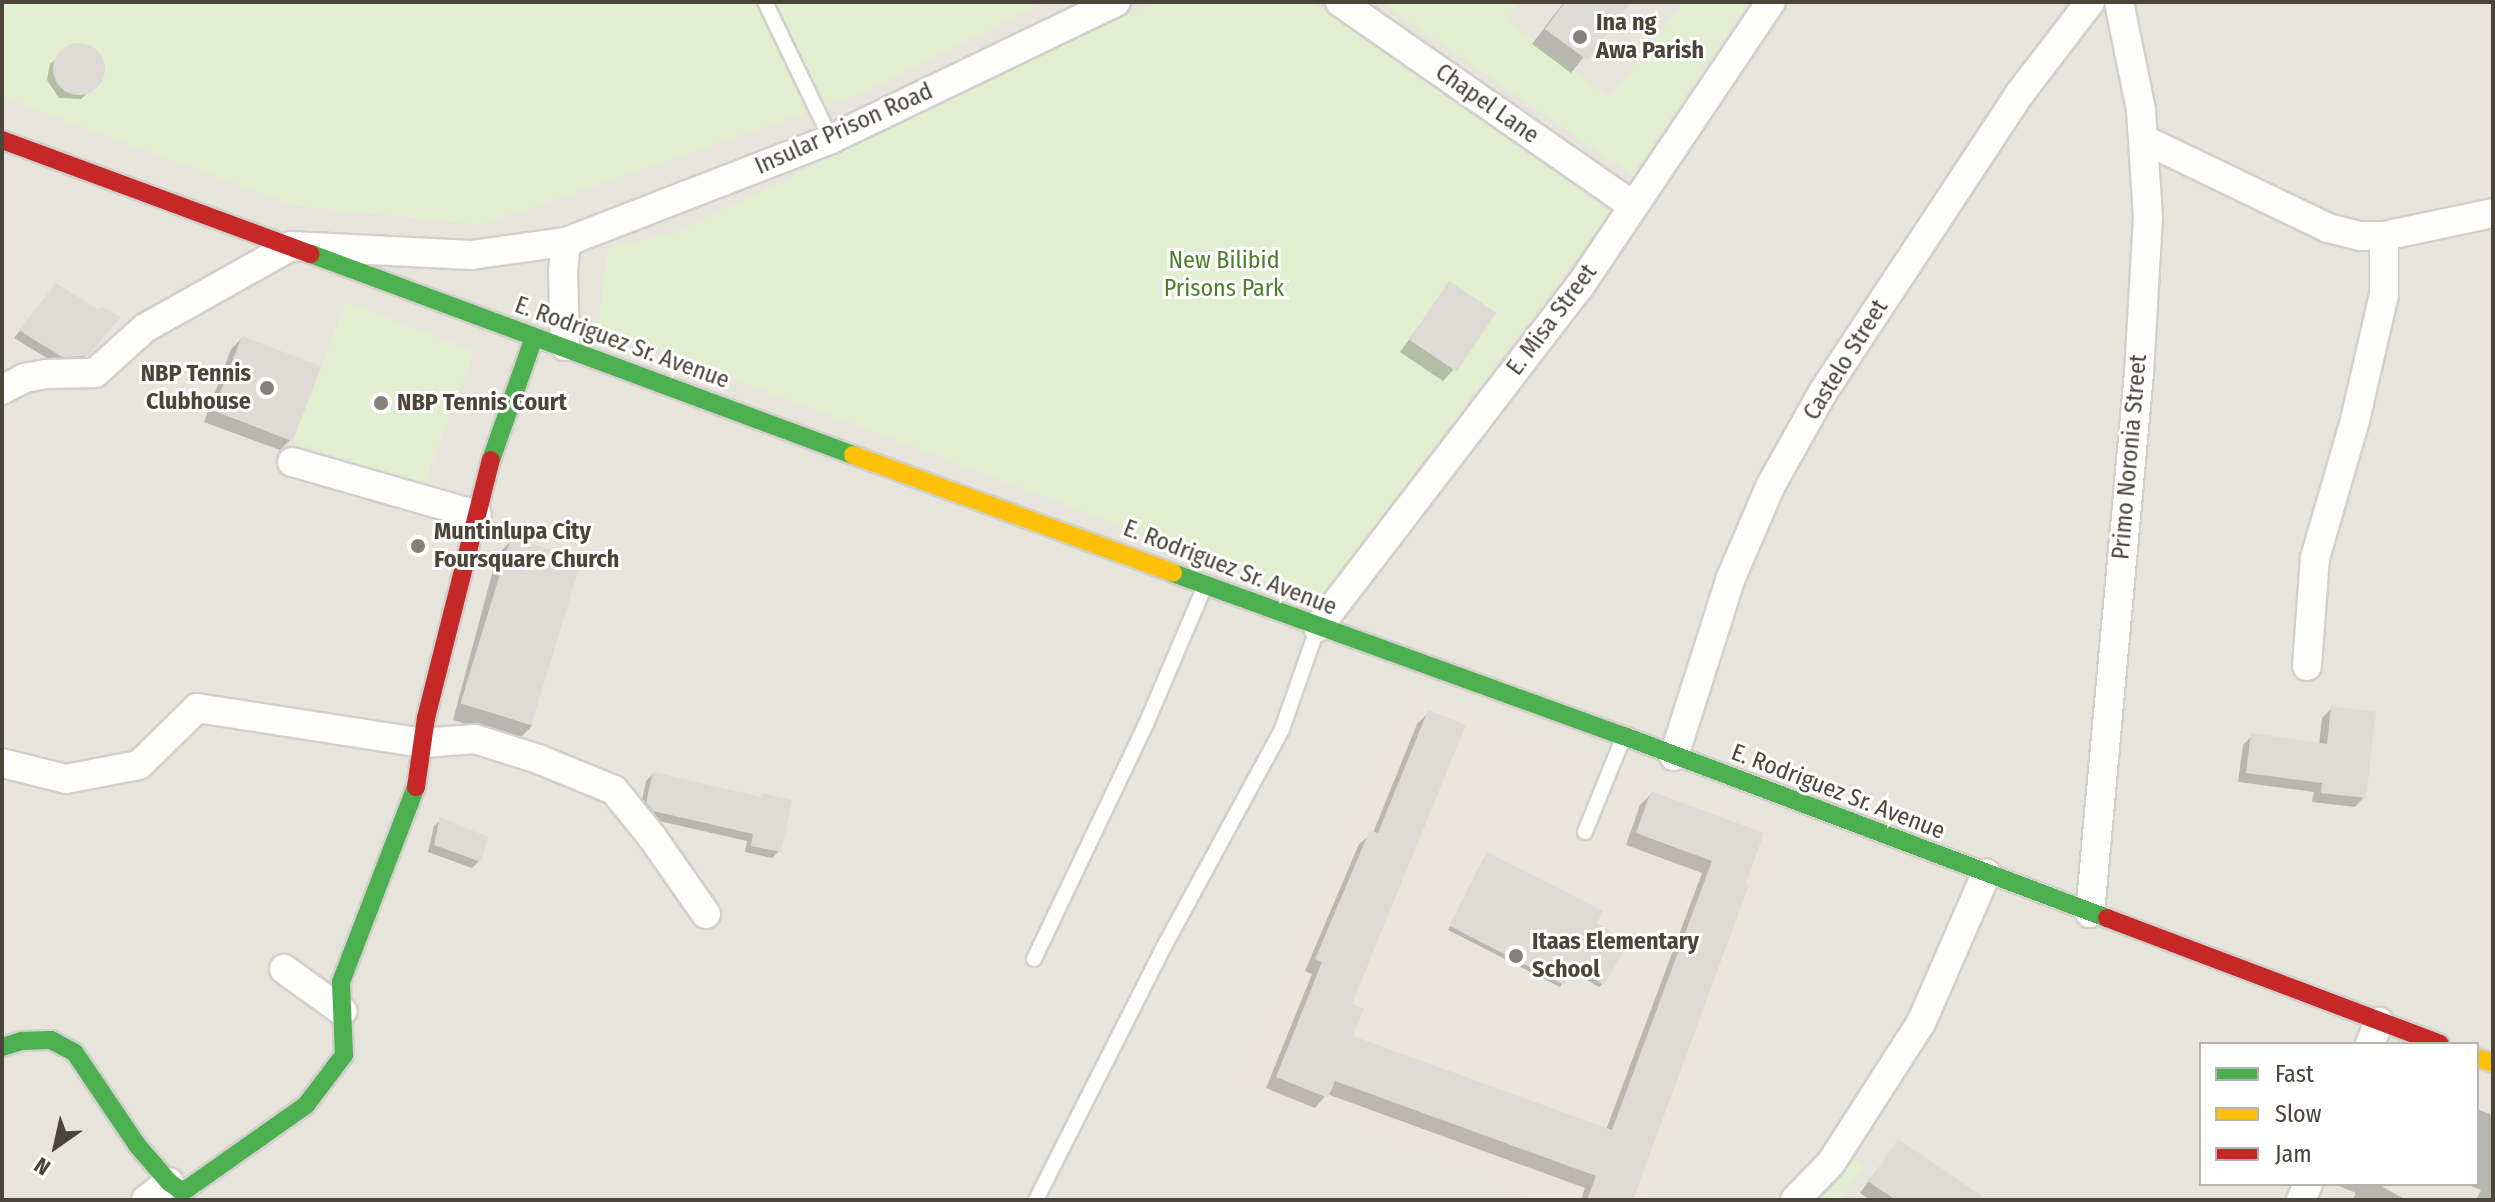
<!DOCTYPE html>
<html>
<head>
<meta charset="utf-8">
<style>
	body { margin:0 }
	#map { position:relative; width:2495px; height:1202px; overflow:hidden; background:#f4f2ee; font-family:"Fira Sans Condensed",sans-serif }
	div>[style] { position:absolute }
	.residential>* { inset:0; background:#e7e4dc }
	.education>* { inset:0; background:#eae5da }
	.green>* { inset:0; background:#e1eecf; transform-origin:0 0 }
	.shadow>* { inset:0; background:#0003 }
	.building>* { inset:0; background:#dedbd6; transform-origin:0 0 }
	.round { border-radius:50% }
	.roads { filter:drop-shadow(2px 0 #d2d0cb) drop-shadow(-2px 0 #d2d0cb) drop-shadow(0 2px #d2d0cb) drop-shadow(0 -2px #d2d0cb) }
	.lane>* { height:14px; margin:-7px; padding:0 7px; transform-origin:7px; border-radius:7px; background:#fdfdfc }
	.street>* { height:28px; margin:-14px; padding:0 14px; transform-origin:14px; border-radius:14px; background:#fdfdfc }
	.fast>* { height:18px; margin:-9px; padding:0 9px; transform-origin:9px; border-radius:9px; background:#4caf50 }
	.slow>* { height:18px; margin:-9px; padding:0 9px; transform-origin:9px; border-radius:9px; background:#ffc107 }
	.jam>* { height:18px; margin:-9px; padding:0 9px; transform-origin:9px; border-radius:9px; background:#c62828 }
	.dots>* { width:22px; height:22px; translate:-50% -50%; box-sizing:border-box; border:4px solid #fff; border-radius:50% }
	span { translate:-50% -50%; white-space:nowrap; text-align:center; line-height:1.15; -webkit-text-stroke:6px #fff; paint-order:stroke }
	.poi-label { font-size:24px; color:#4b4439; font-weight:700 }
	.left { translate:0 -50%; text-align:left }
	.right { translate:-100% -50%; text-align:right }
	.street-label { font-size:24px; color:#4b4439 }
	.park-label { font-size:24px; color:#4a7f2a }
	.frame { position:absolute; inset:0; border:4px solid #4b4439; pointer-events:none }
	.legend { position:absolute; left:2199px; top:1042px; width:280px; height:144px; box-sizing:border-box; background:#fff; border:2px solid #b7b4b0; margin:0; padding:10px 14px; list-style:none; font-size:24px; color:#4b4439 }
	.legend li { display:flex; align-items:center; gap:16px; height:40px }
	.legend b { width:40px; border:2px solid #b7b4b0 }
	.north { position:absolute; left:16px; top:1106px; width:80px; height:80px; -webkit-text-stroke:6px #fff; paint-order:stroke; rotate:214deg; font-size:22px; font-weight:700; line-height:32px; text-align:center; color:#4b4439 }
	.north::after { content:''; display:block; margin:auto; width:28px; height:36px; background:#4b4439; clip-path:polygon(50% 0,100% 100%,50% 72%,0 100%) }
</style>
</head>
<body>
<div id="map">
	<div class="residential">
		<i style="clip-path:polygon(evenodd,2px 2px,2493px 2px,2493px 1200px,2px 1200px,2px 2px,2201px 1044px,2477px 1044px,2477px 1184px,2201px 1184px,2201px 1044px)"></i>
	</div>
	<div class="education">
		<i style="clip-path:polygon(1411px 689px,1786px 826px,1648px 1200px,1540px 1200px,1236px 1087px)"></i>
	</div>
	<div class="green">
		<i style="clip-path:polygon(2px 2px,1046px 2px,863px 93px,481px 225px,296px 206px,2px 97px)"></i>
		<i style="clip-path:polygon(1153px 2px,1311px 2px,1611px 212px,1318px 601px,598px 327px,608px 247px,672px 234px)"></i>
		<i style="clip-path:polygon(1381px 2px,1519px 2px,1507px 20px,1609px 97px,1684px 2px,1748px 2px,1632px 175px)"></i>
		<i style="left:346px;top:302px;width:138px;height:148px;rotate:21deg"></i>
		<i style="clip-path:polygon(1828px 1141px,1865px 1166px,1839px 1200px,1782px 1200px)"></i>
	</div>
	<div class="shadow">
		<i style="clip-path:polygon(1564px 2px,1628px 2px,1571px 73px,1532px 44px)"></i>
		<i style="clip-path:polygon(71px 46px,88px 47px,103px 65px,100px 81px,81px 99px,59px 98px,47px 80px,50px 64px)"></i>
		<i style="clip-path:polygon(1449px 284px,1453px 370px,1443px 381px,1400px 352px)"></i>
		<i style="clip-path:polygon(50px 292px,99px 312px,87px 355px,79px 362px,55px 363px,14px 338px)"></i>
		<i style="clip-path:polygon(242px 338px,291px 439px,280px 450px,204px 422px,231px 349px)"></i>
		<i style="clip-path:polygon(511px 541px,532px 726px,518px 740px,453px 720px,497px 555px)"></i>
		<i style="clip-path:polygon(2332px 708px,2364px 797px,2355px 807px,2312px 802px,2314px 792px,2238px 782px,2243px 745px,2252px 736px,2319px 745px,2322px 718px)"></i>
		<i style="clip-path:polygon(1429px 712px,1349px 1005px,1350px 1037px,1606px 1130px,1702px 873px,1626px 845px,1640px 805px,1652px 793px,1762px 834px,1631px 1200px,1581px 1200px,1585px 1188px,1327px 1094px,1315px 1108px,1266px 1088px,1312px 974px,1305px 971px,1359px 844px,1373px 833px,1417px 724px)"></i>
		<i style="clip-path:polygon(653px 774px,760px 798px,779px 851px,772px 858px,745px 852px,747px 841px,646px 818px,640px 810px,646px 781px)"></i>
		<i style="clip-path:polygon(441px 820px,479px 861px,472px 868px,428px 852px,434px 826px)"></i>
		<i style="clip-path:polygon(1484px 858px,1594px 923px,1602px 984px,1599px 987px,1570px 970px,1560px 987px,1448px 930px)"></i>
		<i style="clip-path:polygon(2477px 1109px,2493px 1115px,2493px 1200px,2476px 1200px,2481px 1190px,2466px 1184px,2477px 1184px)"></i>
		<i style="clip-path:polygon(1899px 1141px,1965px 1200px,1870px 1200px,1860px 1193px)"></i>
		<i style="clip-path:polygon(2334px 1184px,2384px 1184px,2383px 1187px,2406px 1200px,2352px 1200px,2356px 1193px)"></i>
	</div>
	<div class="building">
		<i style="clip-path:polygon(1565px 2px,1631px 2px,1587px 60px,1545px 29px)"></i>
		<i class="round" style="left:53px;top:43px;width:52px;height:52px"></i>
		<i style="left:1449px;top:281px;width:57px;height:71px;rotate:34deg"></i>
		<i style="clip-path:polygon(56px 283px,99px 310px,101px 307px,121px 317px,88px 356px,62px 357px,19px 330px)"></i>
		<i style="left:242px;top:336px;width:85px;height:80px;rotate:21deg"></i>
		<i style="left:511px;top:538px;width:74px;height:173px;rotate:17deg"></i>
		<i style="clip-path:polygon(2331px 706px,2376px 712px,2366px 798px,2321px 793px,2322px 783px,2246px 773px,2251px 733px,2327px 744px)"></i>
		<i style="clip-path:polygon(1428px 710px,1466px 725px,1352px 1004px,1364px 1009px,1353px 1036px,1612px 1130px,1712px 861px,1636px 833px,1651px 791px,1764px 833px,1746px 884px,1749px 885px,1633px 1200px,1587px 1200px,1596px 1176px,1335px 1081px,1328px 1098px,1276px 1077px,1322px 962px,1315px 959px,1370px 830px,1378px 833px)"></i>
		<i style="clip-path:polygon(653px 772px,761px 797px,762px 793px,792px 800px,781px 852px,751px 846px,753px 834px,653px 811px,646px 802px)"></i>
		<i style="clip-path:polygon(440px 817px,488px 837px,481px 862px,434px 845px)"></i>
		<i style="clip-path:polygon(1487px 852px,1603px 911px,1597px 923px,1629px 942px,1604px 985px,1574px 967px,1564px 985px,1450px 926px)"></i>
		<i style="clip-path:polygon(1898px 1139px,1988px 1200px,1896px 1200px,1869px 1182px)"></i>
	</div>
	<div class="roads">
		<div class="lane">
			<i style="left:765px;top:2px;width:152px;rotate:64.3deg"></i>
			<i style="left:1585px;top:832px;width:104px;rotate:-67.9deg"></i>
			<i style="left:1034px;top:959px;width:260px;rotate:-64.5deg"></i>
			<i style="left:1146px;top:724px;width:148px;rotate:-66.9deg"></i>
			<i style="left:1036px;top:1200px;width:288px;rotate:-63.2deg"></i>
			<i style="left:1166px;top:943px;width:243px;rotate:-61.5deg"></i>
			<i style="left:1282px;top:729px;width:108px;rotate:-70.6deg"></i>
		</div>
		<div class="street">
			<i style="left:1340px;top:2px;width:357px;rotate:34.8deg"></i>
			<i style="left:2143px;top:139px;width:205px;rotate:25.7deg"></i>
			<i style="left:2328px;top:228px;width:34px;rotate:14deg"></i>
			<i style="left:2361px;top:236px;width:23px"></i>
			<i style="left:2384px;top:236px;width:111px;rotate:-11.9deg"></i>
			<i style="left:565px;top:346px;width:75px;rotate:-91.5deg"></i>
			<i style="left:563px;top:271px;width:29px;rotate:-84deg"></i>
			<i style="left:2px;top:390px;width:26px;rotate:-28deg"></i>
			<i style="left:25px;top:378px;width:20px;rotate:-11deg"></i>
			<i style="left:45px;top:374px;width:50px;rotate:-1.1deg"></i>
			<i style="left:95px;top:373px;width:67px;rotate:-42deg"></i>
			<i style="left:145px;top:328px;width:167px;rotate:-29.3deg"></i>
			<i style="left:291px;top:246px;width:180px;rotate:2.9deg"></i>
			<i style="left:471px;top:255px;width:96px;rotate:-7.8deg"></i>
			<i style="left:566px;top:242px;width:284px;rotate:-21.2deg"></i>
			<i style="left:831px;top:139px;width:316px;rotate:-25.7deg"></i>
			<i style="left:292px;top:462px;width:192px;rotate:16deg"></i>
			<i style="left:1318px;top:627px;width:430px;rotate:-52.5deg"></i>
			<i style="left:1580px;top:286px;width:342px;rotate:-56.1deg"></i>
			<i style="left:2307px;top:666px;width:108px;rotate:-85.8deg"></i>
			<i style="left:2315px;top:558px;width:144px;rotate:-73.8deg"></i>
			<i style="left:2355px;top:420px;width:129px;rotate:-77deg"></i>
			<i style="left:2384px;top:294px;width:58px;rotate:-90deg"></i>
			<i style="left:1674px;top:756px;width:185px;rotate:-72.3deg"></i>
			<i style="left:1730px;top:580px;width:103px;rotate:-66.7deg"></i>
			<i style="left:1771px;top:485px;width:107px;rotate:-60.8deg"></i>
			<i style="left:1823px;top:392px;width:359px;rotate:-56.6deg"></i>
			<i style="left:2021px;top:92px;width:113px;rotate:-52.5deg"></i>
			<i style="left:2px;top:763px;width:66px;rotate:14deg"></i>
			<i style="left:66px;top:779px;width:74px;rotate:-10.9deg"></i>
			<i style="left:139px;top:765px;width:81px;rotate:-44.5deg"></i>
			<i style="left:197px;top:708px;width:228px;rotate:8.8deg"></i>
			<i style="left:422px;top:743px;width:53px;rotate:-4.3deg"></i>
			<i style="left:475px;top:739px;width:66px;rotate:17.6deg"></i>
			<i style="left:538px;top:759px;width:82px;rotate:22.2deg"></i>
			<i style="left:614px;top:790px;width:60px;rotate:51deg"></i>
			<i style="left:652px;top:837px;width:94px;rotate:55deg"></i>
			<i style="left:2090px;top:913px;width:542px;rotate:-84.82deg"></i>
			<i style="left:2139px;top:373px;width:155px;rotate:-86.7deg"></i>
			<i style="left:2148px;top:218px;width:108px;rotate:-93.7deg"></i>
			<i style="left:2141px;top:110px;width:110px;rotate:-101.5deg"></i>
			<i style="left:284px;top:969px;width:72px;rotate:35.9deg"></i>
			<i style="left:2370px;top:1044px;width:24px;rotate:-68deg"></i>
			<i style="left:146px;top:1200px;width:29px;rotate:-38deg"></i>
			<i style="left:1795px;top:1200px;width:52px;rotate:-45.8deg"></i>
			<i style="left:1831px;top:1163px;width:166px;rotate:-57.3deg"></i>
			<i style="left:1921px;top:1023px;width:163px;rotate:-66.4deg"></i>
			<i style="left:2301px;top:1200px;width:17px;rotate:-66deg"></i>
		</div>
		<div class="fast">
			<i style="left:311px;top:254px;width:578px;rotate:20.35deg"></i>
			<i style="left:491px;top:460px;width:130px;rotate:-70.7deg"></i>
			<i style="left:1173px;top:573px;width:480px;rotate:19.9deg"></i>
			<i style="left:1624px;top:736px;width:516px;rotate:20.65deg"></i>
			<i style="left:2px;top:1047px;width:21px;rotate:-17deg"></i>
			<i style="left:22px;top:1041px;width:29px;rotate:-2deg"></i>
			<i style="left:51px;top:1040px;width:27px;rotate:28deg"></i>
			<i style="left:75px;top:1053px;width:111px;rotate:56deg"></i>
			<i style="left:137px;top:1145px;width:49px;rotate:49.1deg"></i>
			<i style="left:169px;top:1182px;width:14px;rotate:36deg"></i>
			<i style="left:180px;top:1190px;width:7px;rotate:-8deg"></i>
			<i style="left:187px;top:1189px;width:146px;rotate:-35.2deg"></i>
			<i style="left:306px;top:1105px;width:63px;rotate:-52.8deg"></i>
			<i style="left:344px;top:1055px;width:73px;rotate:-92.4deg"></i>
			<i style="left:341px;top:982px;width:209px;rotate:-69deg"></i>
		</div>
		<div class="slow">
			<i style="left:853px;top:455px;width:341px;rotate:20.2deg"></i>
			<i style="left:2477px;top:1058px;width:17px;rotate:17deg"></i>
		</div>
		<div class="jam">
			<i style="left:2px;top:140px;width:329px;rotate:20.3deg"></i>
			<i style="left:416px;top:787px;width:70px;rotate:-81.8deg"></i>
			<i style="left:426px;top:718px;width:266px;rotate:-75.9deg"></i>
			<i style="left:2107px;top:918px;width:356px;rotate:20.7deg"></i>
		</div>
	</div>
	<div class="dots">
		<i style="left:1580px;top:37px;background:#868178"></i>
		<i style="left:267px;top:388px;background:#868178"></i>
		<i style="left:381px;top:403px;background:#868178"></i>
		<i style="left:418px;top:546px;background:#868178"></i>
		<i style="left:1516px;top:956px;background:#868178"></i>
	</div>
	<div class="poi-label">
		<span class="left" style="left:1596px;top:37px">Ina ng<br>Awa Parish</span>
		<span class="right" style="left:251px;top:388px">NBP Tennis<br>Clubhouse</span>
		<span class="left" style="left:397px;top:403px">NBP Tennis Court</span>
		<span class="left" style="left:434px;top:546px">Muntinlupa City<br>Foursquare Church</span>
		<span class="left" style="left:1532px;top:956px">Itaas Elementary<br>School</span>
	</div>
	<div class="street-label">
		<span style="left:1487px;top:104px;rotate:35deg">Chapel Lane</span>
		<span style="left:844px;top:129px;rotate:-24deg">Insular Prison Road</span>
		<span style="left:1552px;top:320px;rotate:-53deg">E. Misa Street</span>
		<span style="left:622px;top:343px;rotate:20deg">E. Rodriguez Sr. Avenue</span>
		<span style="left:1846px;top:360px;rotate:-58deg">Castelo Street</span>
		<span style="left:2130px;top:457px;rotate:-85deg">Primo Noronia Street</span>
		<span style="left:1230px;top:568px;rotate:21deg">E. Rodriguez Sr. Avenue</span>
		<span style="left:1838px;top:792px;rotate:21deg">E. Rodriguez Sr. Avenue</span>
	</div>
	<div class="park-label">
		<span style="left:1224px;top:275px">New Bilibid<br>Prisons Park</span>
	</div>
	<div class="frame"></div>
	<ul class="legend">
	<li><b style="height:10px;background:#4caf50"></b>Fast</li>
	<li><b style="height:10px;background:#ffc107"></b>Slow</li>
	<li><b style="height:10px;background:#c62828"></b>Jam</li>
	</ul>
	<div class="north">N</div>
</div>
</body>
</html>
